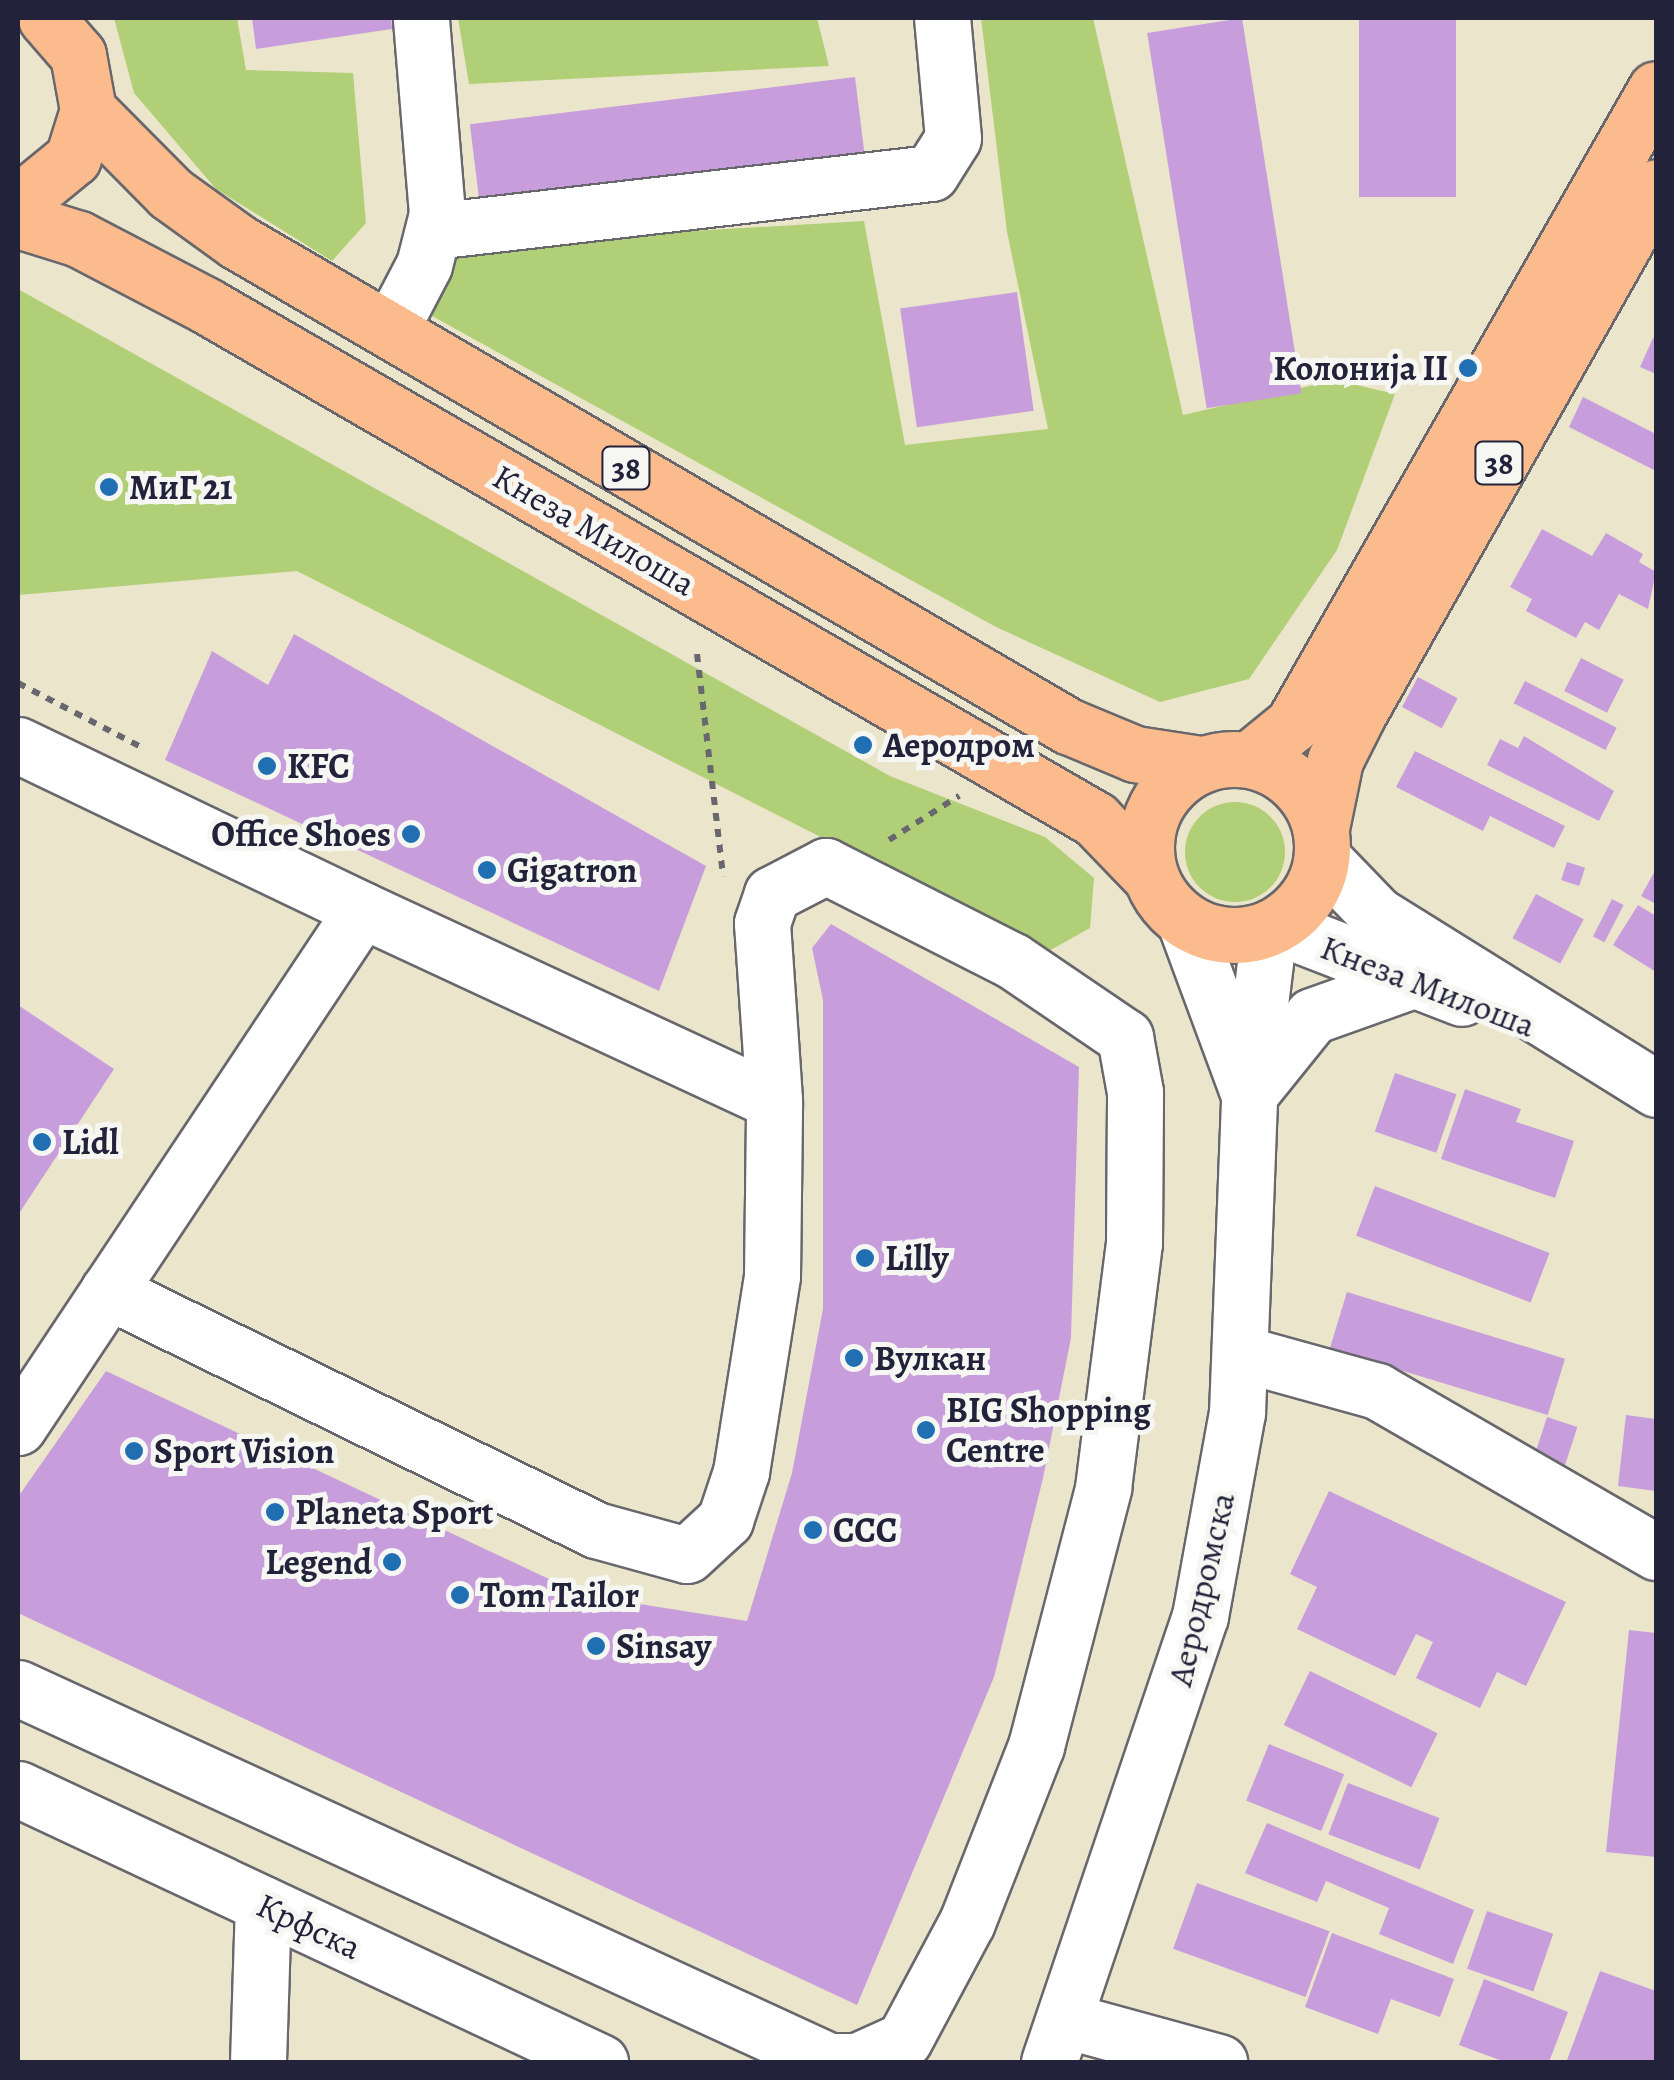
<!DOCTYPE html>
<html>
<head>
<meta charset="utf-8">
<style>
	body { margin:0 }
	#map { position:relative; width:1674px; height:2080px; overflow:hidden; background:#ebe6cb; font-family:Alegreya,serif }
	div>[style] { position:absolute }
	.green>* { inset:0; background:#b1cf76 }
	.round { border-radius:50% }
	.building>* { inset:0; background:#c79edb; transform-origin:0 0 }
	.path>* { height:6px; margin-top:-3px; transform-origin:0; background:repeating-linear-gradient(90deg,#68676d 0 8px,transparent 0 16px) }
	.roads { filter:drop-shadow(2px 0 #68676d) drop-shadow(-2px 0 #68676d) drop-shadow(0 2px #68676d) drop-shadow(0 -2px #68676d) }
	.minor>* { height:55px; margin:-27.5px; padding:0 27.5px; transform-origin:27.5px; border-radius:27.5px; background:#fff }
	.major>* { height:55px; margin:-27.5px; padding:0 27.5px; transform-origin:27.5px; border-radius:27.5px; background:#fbbb8c }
	.major>.ring { margin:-27.5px; padding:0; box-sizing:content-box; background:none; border:55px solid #fbbb8c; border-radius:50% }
	.dots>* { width:28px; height:28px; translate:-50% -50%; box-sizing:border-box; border:5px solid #f6f6f2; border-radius:50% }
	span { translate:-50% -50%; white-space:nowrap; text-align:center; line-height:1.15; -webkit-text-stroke:10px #f6f6f2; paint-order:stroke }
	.shield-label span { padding:2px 8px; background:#f6f6f2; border:2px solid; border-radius:8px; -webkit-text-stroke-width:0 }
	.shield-label { font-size:32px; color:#22223b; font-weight:700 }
	.poi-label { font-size:35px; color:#22223b; font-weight:700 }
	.right { translate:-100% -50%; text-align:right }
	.left { translate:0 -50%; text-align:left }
	.street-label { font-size:35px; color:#22223b }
	.frame { position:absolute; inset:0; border:20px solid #22223b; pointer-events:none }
</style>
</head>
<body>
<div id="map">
	<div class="green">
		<i style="clip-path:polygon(114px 18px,237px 18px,246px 70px,353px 73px,366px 223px,332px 261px,216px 189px,134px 93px)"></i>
		<i style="clip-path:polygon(458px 18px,817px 18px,829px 66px,469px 84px)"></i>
		<i style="clip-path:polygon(981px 18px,1093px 18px,1183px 415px,1335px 380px,1395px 394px,1337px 550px,1249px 679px,1160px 702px,996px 627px,432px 316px,429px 283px,453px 245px,864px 221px,905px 445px,1048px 429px,1007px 232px)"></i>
		<i style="clip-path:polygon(18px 289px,890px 776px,1045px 837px,1094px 878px,1090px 928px,1047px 952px,297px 571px,18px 595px)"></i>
		<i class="round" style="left:1185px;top:802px;width:100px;height:100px"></i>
	</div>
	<div class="building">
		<i style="clip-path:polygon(252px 18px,391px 18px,392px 29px,256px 49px)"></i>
		<i style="left:1242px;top:18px;width:380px;height:96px;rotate:81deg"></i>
		<i style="left:1359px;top:18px;width:97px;height:179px"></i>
		<i style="left:855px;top:77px;width:88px;height:388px;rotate:83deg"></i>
		<i style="left:1017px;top:292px;width:120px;height:118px;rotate:82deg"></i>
		<i style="clip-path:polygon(1653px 338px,1656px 339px,1656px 374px,1640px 367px)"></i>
		<i style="clip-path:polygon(1583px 397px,1656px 434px,1656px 471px,1569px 427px)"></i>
		<i style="clip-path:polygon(1542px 529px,1592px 556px,1606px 533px,1643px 554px,1639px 562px,1656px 572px,1648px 609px,1619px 594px,1599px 630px,1585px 622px,1576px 638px,1526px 611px,1532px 599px,1510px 587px)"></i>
		<i style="clip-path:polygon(294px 634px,706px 866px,659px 991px,165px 760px,212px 651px,268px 685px)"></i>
		<i style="left:1581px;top:658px;width:48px;height:37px;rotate:27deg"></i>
		<i style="left:1418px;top:677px;width:45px;height:34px;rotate:28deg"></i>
		<i style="left:1525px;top:681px;width:103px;height:25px;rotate:27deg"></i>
		<i style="clip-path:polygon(1524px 736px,1614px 791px,1599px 821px,1487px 765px,1500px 739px,1518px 748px)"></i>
		<i style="clip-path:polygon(1415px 751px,1565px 826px,1554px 848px,1490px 816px,1483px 831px,1396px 787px)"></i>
		<i style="left:1567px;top:862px;width:19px;height:19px;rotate:18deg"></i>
		<i style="clip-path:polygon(1656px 869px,1656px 904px,1641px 896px)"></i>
		<i style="left:1536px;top:894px;width:54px;height:50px;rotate:28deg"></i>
		<i style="left:1612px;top:899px;width:13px;height:42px;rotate:27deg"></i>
		<i style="clip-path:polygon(1638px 905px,1656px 916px,1656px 972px,1613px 945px)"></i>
		<i style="clip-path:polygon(831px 924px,1079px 1067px,1071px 1338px,1043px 1478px,994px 1677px,857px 2005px,18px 1613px,18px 1497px,106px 1371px,583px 1595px,747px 1621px,792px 1473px,823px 1309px,823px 1000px,812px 948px)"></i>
		<i style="clip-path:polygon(18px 1005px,114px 1069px,18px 1215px)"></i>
		<i style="left:1395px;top:1073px;width:65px;height:62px;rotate:19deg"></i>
		<i style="clip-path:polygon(1465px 1089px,1521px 1109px,1516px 1122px,1574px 1141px,1555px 1198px,1441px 1159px)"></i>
		<i style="left:1375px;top:1186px;width:187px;height:53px;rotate:21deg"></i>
		<i style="left:1347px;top:1292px;width:228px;height:59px;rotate:17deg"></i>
		<i style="clip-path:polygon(1626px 1415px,1656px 1419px,1656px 1491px,1618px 1486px)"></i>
		<i style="left:1547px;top:1417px;width:32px;height:48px;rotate:18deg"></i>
		<i style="clip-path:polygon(1329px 1491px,1566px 1602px,1526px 1686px,1497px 1672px,1480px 1708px,1416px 1678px,1433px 1642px,1416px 1634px,1395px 1676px,1297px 1629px,1317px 1587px,1290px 1574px)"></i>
		<i style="clip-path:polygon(1629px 1630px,1656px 1633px,1656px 1857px,1606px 1852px)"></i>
		<i style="left:1310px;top:1671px;width:142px;height:60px;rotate:26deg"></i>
		<i style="left:1269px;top:1744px;width:81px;height:61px;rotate:22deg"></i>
		<i style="left:1348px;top:1783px;width:98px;height:55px;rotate:21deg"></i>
		<i style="clip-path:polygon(1267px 1823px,1474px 1910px,1453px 1964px,1379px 1934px,1389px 1908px,1326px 1881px,1317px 1902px,1245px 1873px)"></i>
		<i style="left:1197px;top:1883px;width:141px;height:70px;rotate:20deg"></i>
		<i style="left:1487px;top:1911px;width:70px;height:61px;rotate:19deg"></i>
		<i style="clip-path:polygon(1332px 1933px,1454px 1979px,1440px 2017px,1391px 1999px,1378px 2034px,1305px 2007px)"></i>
		<i style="clip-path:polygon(1600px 1971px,1656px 1991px,1656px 2062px,1567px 2060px)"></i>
		<i style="clip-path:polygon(1484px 1979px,1568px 2012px,1549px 2062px,1505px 2062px,1459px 2045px)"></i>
	</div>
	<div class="path">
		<i style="left:697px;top:654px;width:224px;rotate:83.3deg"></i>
		<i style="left:18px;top:683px;width:139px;rotate:27.5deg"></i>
		<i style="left:889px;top:840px;width:83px;rotate:-32.2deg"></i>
	</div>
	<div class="roads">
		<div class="minor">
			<i style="left:434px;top:231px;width:500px;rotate:-6.66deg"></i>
			<i style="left:931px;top:173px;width:41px;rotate:-57.8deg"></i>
			<i style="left:953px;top:138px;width:121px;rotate:-95.2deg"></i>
			<i style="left:390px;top:330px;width:73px;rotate:-62.4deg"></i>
			<i style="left:424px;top:265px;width:53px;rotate:-75.7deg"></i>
			<i style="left:437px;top:214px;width:197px;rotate:-94.7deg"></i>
			<i style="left:18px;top:745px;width:382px;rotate:25.6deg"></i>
			<i style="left:362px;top:910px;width:621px;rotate:123.64deg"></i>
			<i style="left:1322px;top:858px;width:79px;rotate:46deg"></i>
			<i style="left:1377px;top:915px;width:329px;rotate:31.9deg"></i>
			<i style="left:1285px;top:919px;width:27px;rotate:42deg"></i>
			<i style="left:1305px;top:937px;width:168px;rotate:21.2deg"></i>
			<i style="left:1185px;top:922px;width:181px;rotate:69.7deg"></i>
			<i style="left:1251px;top:1092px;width:97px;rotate:-51.2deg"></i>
			<i style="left:1312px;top:1016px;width:110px;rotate:-19.6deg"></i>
			<i style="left:108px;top:1291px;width:543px;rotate:26.09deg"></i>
			<i style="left:596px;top:1530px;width:94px;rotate:15.4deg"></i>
			<i style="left:687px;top:1555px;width:52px;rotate:-42.6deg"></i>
			<i style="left:725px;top:1520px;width:51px;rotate:-71.6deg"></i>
			<i style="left:741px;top:1472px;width:198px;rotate:-81deg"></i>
			<i style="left:772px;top:1276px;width:175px;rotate:-89.3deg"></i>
			<i style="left:1240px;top:1353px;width:142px;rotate:15.5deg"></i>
			<i style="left:1377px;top:1391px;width:322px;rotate:30deg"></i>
			<i style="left:18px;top:1688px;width:893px;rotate:24.7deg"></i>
			<i style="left:829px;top:2061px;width:28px"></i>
			<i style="left:857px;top:2061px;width:51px;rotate:-24.1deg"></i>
			<i style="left:904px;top:2040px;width:134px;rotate:-61.9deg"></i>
			<i style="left:967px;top:1922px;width:189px;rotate:-68.6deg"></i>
			<i style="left:1036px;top:1746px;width:267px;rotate:-75.4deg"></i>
			<i style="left:1103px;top:1488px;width:247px;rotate:-82.8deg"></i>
			<i style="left:1134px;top:1243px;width:151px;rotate:-89.6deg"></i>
			<i style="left:1135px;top:1092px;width:56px;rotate:-100.3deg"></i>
			<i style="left:1125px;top:1037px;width:135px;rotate:-145.8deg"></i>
			<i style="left:1013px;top:961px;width:210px;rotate:-153.1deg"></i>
			<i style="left:826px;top:866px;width:61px;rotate:152.6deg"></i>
			<i style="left:772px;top:894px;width:31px;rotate:109deg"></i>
			<i style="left:762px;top:923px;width:178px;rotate:86.1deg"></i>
			<i style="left:774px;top:1101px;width:454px;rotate:-155.1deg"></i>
			<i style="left:18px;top:1789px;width:643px;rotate:25.13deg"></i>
			<i style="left:1065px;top:2020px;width:160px;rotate:15.3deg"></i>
			<i style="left:258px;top:2062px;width:158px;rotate:-88.2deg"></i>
			<i style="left:1049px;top:2062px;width:471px;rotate:-71.3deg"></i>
			<i style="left:1200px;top:1616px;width:206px;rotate:-79.7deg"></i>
			<i style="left:1237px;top:1413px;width:318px;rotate:-87.8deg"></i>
			<i style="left:1249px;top:1095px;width:167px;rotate:-83.1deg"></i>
		</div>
		<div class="major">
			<i style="left:88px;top:110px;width:117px;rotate:45.3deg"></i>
			<i style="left:170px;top:193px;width:84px;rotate:35.8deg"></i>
			<i style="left:238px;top:242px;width:961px;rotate:30.25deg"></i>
			<i style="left:1068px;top:726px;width:73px;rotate:22.7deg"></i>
			<i style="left:1135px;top:754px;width:66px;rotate:8.7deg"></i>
			<i style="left:18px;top:203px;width:71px;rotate:-39.3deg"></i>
			<i style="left:73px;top:158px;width:50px;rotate:-72.6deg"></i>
			<i style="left:88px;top:110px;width:56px;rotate:-100.3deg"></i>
			<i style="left:78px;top:55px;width:49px;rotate:-130.9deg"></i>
			<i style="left:18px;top:220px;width:64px;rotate:17.3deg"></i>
			<i style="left:79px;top:239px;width:144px;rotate:27.6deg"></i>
			<i style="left:207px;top:306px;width:1026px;rotate:30.02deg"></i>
			<i style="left:1095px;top:819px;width:78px;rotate:46deg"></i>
			<i class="ring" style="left:1146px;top:759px;width:121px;height:121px"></i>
			<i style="left:1250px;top:759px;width:55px;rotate:-39.1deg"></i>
			<i style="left:1293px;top:724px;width:731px;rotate:-60.25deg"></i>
			<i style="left:1321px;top:828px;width:69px;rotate:-78.4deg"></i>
			<i style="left:1335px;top:760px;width:51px;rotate:-63.4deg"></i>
			<i style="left:1358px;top:714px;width:605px;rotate:-60.51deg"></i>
		</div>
	</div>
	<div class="dots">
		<i style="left:1468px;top:368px;background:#1f6fb2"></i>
		<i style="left:109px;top:487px;background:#1f6fb2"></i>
		<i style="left:863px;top:745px;background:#1f6fb2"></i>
		<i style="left:267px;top:766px;background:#1f6fb2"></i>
		<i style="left:411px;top:834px;background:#1f6fb2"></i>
		<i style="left:487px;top:870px;background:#1f6fb2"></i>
		<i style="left:42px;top:1142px;background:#1f6fb2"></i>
		<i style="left:865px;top:1258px;background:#1f6fb2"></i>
		<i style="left:854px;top:1358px;background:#1f6fb2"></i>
		<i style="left:926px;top:1430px;background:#1f6fb2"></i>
		<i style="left:134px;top:1451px;background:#1f6fb2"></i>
		<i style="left:275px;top:1512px;background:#1f6fb2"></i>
		<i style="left:813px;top:1530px;background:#1f6fb2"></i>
		<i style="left:392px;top:1562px;background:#1f6fb2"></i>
		<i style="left:460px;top:1595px;background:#1f6fb2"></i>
		<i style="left:596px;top:1646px;background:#1f6fb2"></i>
	</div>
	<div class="shield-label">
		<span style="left:1499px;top:463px">38</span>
		<span style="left:626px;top:468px">38</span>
	</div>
	<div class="poi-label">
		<span class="right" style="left:1448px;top:368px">Колонија II</span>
		<span class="left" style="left:129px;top:487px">МиГ 21</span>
		<span class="left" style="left:883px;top:745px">Аеродром</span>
		<span class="left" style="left:287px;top:766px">KFC</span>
		<span class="right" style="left:391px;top:834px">Office Shoes</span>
		<span class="left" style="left:507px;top:870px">Gigatron</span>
		<span class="left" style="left:62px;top:1142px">Lidl</span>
		<span class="left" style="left:885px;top:1258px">Lilly</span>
		<span class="left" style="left:874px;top:1358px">Вулкан</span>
		<span class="left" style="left:946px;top:1430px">BIG Shopping<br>Centre</span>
		<span class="left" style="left:154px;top:1451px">Sport Vision</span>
		<span class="left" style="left:295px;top:1512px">Planeta Sport</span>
		<span class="left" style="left:833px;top:1530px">CCC</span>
		<span class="right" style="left:372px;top:1562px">Legend</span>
		<span class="left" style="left:480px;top:1595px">Tom Tailor</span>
		<span class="left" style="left:616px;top:1646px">Sinsay</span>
	</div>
	<div class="street-label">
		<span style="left:594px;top:530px;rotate:30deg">Кнеза Милоша</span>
		<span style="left:1428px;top:986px;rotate:21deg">Кнеза Милоша</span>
		<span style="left:1201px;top:1589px;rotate:-77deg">Аеродромска</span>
		<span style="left:309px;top:1926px;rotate:25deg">Крфска</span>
	</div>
	<div class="frame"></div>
</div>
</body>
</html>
